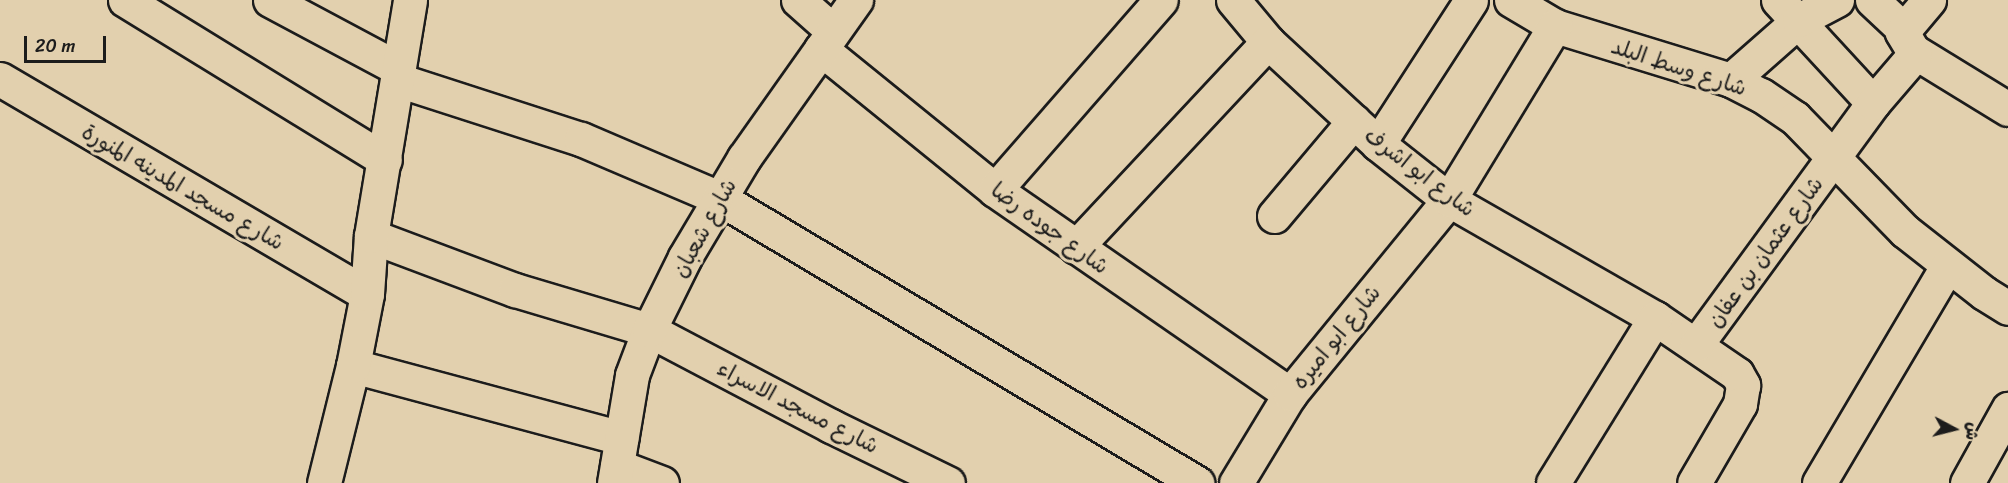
<!DOCTYPE html>
<html>
<head>
<meta charset="utf-8">
<style>
	body { margin:0 }
	#map { position:relative; width:2008px; height:483px; overflow:hidden; background:#e2d0ae; font-family:Sriracha,"Playpen Sans Arabic",sans-serif }
	div>[style] { position:absolute }
	.roads { filter:drop-shadow(2px 0 #1c1c1c) drop-shadow(-2px 0 #1c1c1c) drop-shadow(0 2px #1c1c1c) drop-shadow(0 -2px #1c1c1c) }
	.minor>* { height:33px; margin:-16.5px; padding:0 16.5px; transform-origin:16.5px; border-radius:16.5px; background:#e2d0ae }
	span { translate:-50% -50%; white-space:nowrap; text-align:center; line-height:1.15; -webkit-text-stroke:6px #e2d0ae; paint-order:stroke }
	.street-label { font-size:22px; color:#1c1c1c }
	.north { position:absolute; left:1924px; top:399px; width:60px; height:60px; -webkit-text-stroke:4px #e2d0ae; paint-order:stroke; rotate:97deg; font-size:16px; font-weight:700; line-height:24px; text-align:center; color:#1c1c1c }
	.north::after { content:''; display:block; margin:auto; width:21px; height:27px; background:#1c1c1c; clip-path:polygon(50% 0,100% 100%,50% 72%,0 100%) }
	.scale { position:absolute; left:24px; top:36px; width:82px; height:27px; box-sizing:border-box; border:3px solid #1c1c1c; border-top:0; padding-left:8px; font-size:18px; line-height:21px; white-space:nowrap; color:#1c1c1c; -webkit-text-stroke:4px #e2d0ae; paint-order:stroke }
</style>
</head>
<body>
<div id="map">
	<div class="roads">
		<div class="minor">
			<i style="left:125px;top:0;width:305px;rotate:31.6deg"></i>
			<i style="left:270px;top:0;width:146px;rotate:28.1deg"></i>
			<i style="left:798px;top:0;width:47px;rotate:41.5deg"></i>
			<i style="left:1233px;top:0;width:55px;rotate:50.2deg"></i>
			<i style="left:1268px;top:42px;width:150px;rotate:42.8deg"></i>
			<i style="left:1378px;top:144px;width:90px;rotate:38.3deg"></i>
			<i style="left:1449px;top:200px;width:237px;rotate:29.8deg"></i>
			<i style="left:1655px;top:318px;width:99px;rotate:34.3deg"></i>
			<i style="left:1737px;top:374px;width:13px;rotate:61deg"></i>
			<i style="left:1743px;top:385px;width:19px;rotate:99deg"></i>
			<i style="left:1740px;top:404px;width:91px;rotate:120.2deg"></i>
			<i style="left:1511px;top:0;width:51px;rotate:30.6deg"></i>
			<i style="left:1555px;top:26px;width:184px;rotate:17.1deg"></i>
			<i style="left:1731px;top:80px;width:34px;rotate:27deg"></i>
			<i style="left:1761px;top:95px;width:41px;rotate:34.1deg"></i>
			<i style="left:1795px;top:118px;width:158px;rotate:45.8deg"></i>
			<i style="left:1905px;top:231px;width:100px;rotate:38.1deg"></i>
			<i style="left:1984px;top:293px;width:28px;rotate:32deg"></i>
			<i style="left:1778px;top:0;width:140px;rotate:47.3deg"></i>
			<i style="left:1872px;top:0;width:42px;rotate:43.1deg"></i>
			<i style="left:821px;top:49px;width:224px;rotate:39deg"></i>
			<i style="left:995px;top:190px;width:359px;rotate:34.7deg"></i>
			<i style="left:1915px;top:52px;width:109px;rotate:31.5deg"></i>
			<i style="left:0;top:79px;width:425px;rotate:30.4deg"></i>
			<i style="left:398px;top:80px;width:192px;rotate:17.9deg"></i>
			<i style="left:581px;top:139px;width:150px;rotate:23.1deg"></i>
			<i style="left:719px;top:198px;width:557px;rotate:30.8deg"></i>
			<i style="left:1731px;top:80px;width:91px;rotate:-41.4deg"></i>
			<i style="left:1799px;top:20px;width:43px;rotate:-27.8deg"></i>
			<i style="left:1378px;top:144px;width:171px;rotate:-57.1deg"></i>
			<i style="left:995px;top:190px;width:252px;rotate:-48.9deg"></i>
			<i style="left:1274px;top:216px;width:124px;rotate:-49.9deg"></i>
			<i style="left:371px;top:236px;width:154px;rotate:20.6deg"></i>
			<i style="left:515px;top:290px;width:140px;rotate:16.6deg"></i>
			<i style="left:649px;top:330px;width:206px;rotate:27.8deg"></i>
			<i style="left:831px;top:426px;width:130px;rotate:26deg"></i>
			<i style="left:1076px;top:247px;width:281px;rotate:-46.9deg"></i>
			<i style="left:1696px;top:345px;width:300px;rotate:-53.8deg"></i>
			<i style="left:1873px;top:103px;width:65px;rotate:-49.4deg"></i>
			<i style="left:1915px;top:54px;width:26px;rotate:-121deg"></i>
			<i style="left:1902px;top:32px;width:42px;rotate:-49.8deg"></i>
			<i style="left:353px;top:366px;width:278px;rotate:15deg"></i>
			<i style="left:617px;top:466px;width:48px;rotate:20.7deg"></i>
			<i style="left:324px;top:483px;width:121px;rotate:-76.1deg"></i>
			<i style="left:353px;top:366px;width:73px;rotate:-79deg"></i>
			<i style="left:367px;top:294px;width:58px;rotate:-86.1deg"></i>
			<i style="left:371px;top:236px;width:239px;rotate:-80.6deg"></i>
			<i style="left:614px;top:483px;width:109px;rotate:-80.5deg"></i>
			<i style="left:632px;top:375px;width:48px;rotate:-69.3deg"></i>
			<i style="left:649px;top:330px;width:81px;rotate:-63.7deg"></i>
			<i style="left:685px;top:257px;width:115px;rotate:-59.2deg"></i>
			<i style="left:744px;top:158px;width:194px;rotate:-54.7deg"></i>
			<i style="left:1236px;top:483px;width:104px;rotate:-58.8deg"></i>
			<i style="left:1290px;top:394px;width:251px;rotate:-50.7deg"></i>
			<i style="left:1449px;top:200px;width:204px;rotate:-58.7deg"></i>
			<i style="left:1553px;top:483px;width:194px;rotate:-58.3deg"></i>
			<i style="left:1819px;top:483px;width:253px;rotate:-59.4deg"></i>
			<i style="left:1967px;top:483px;width:85px;rotate:-61deg"></i>
		</div>
	</div>
	<div class="street-label">
		<span style="left:1679px;top:67px;rotate:18deg">شارع وسط البلد</span>
		<span style="left:1420px;top:172px;rotate:37deg">شارع ابو اشرف</span>
		<span style="left:183px;top:187px;rotate:30deg">شارع مسجد المدينه المنورة</span>
		<span style="left:704px;top:228px;rotate:-61deg">شارع شعبان</span>
		<span style="left:1050px;top:228px;rotate:36deg">شارع جوده رضا</span>
		<span style="left:1765px;top:252px;rotate:-54deg">شارع عثمان بن عفان</span>
		<span style="left:1336px;top:337px;rotate:-51deg">شارع ابو اميره</span>
		<span style="left:798px;top:407px;rotate:27deg">شارع مسجد الاسراء</span>
	</div>
	<div class="north">ش</div>
	<div class="scale">20 m</div>
</div>
</body>
</html>
